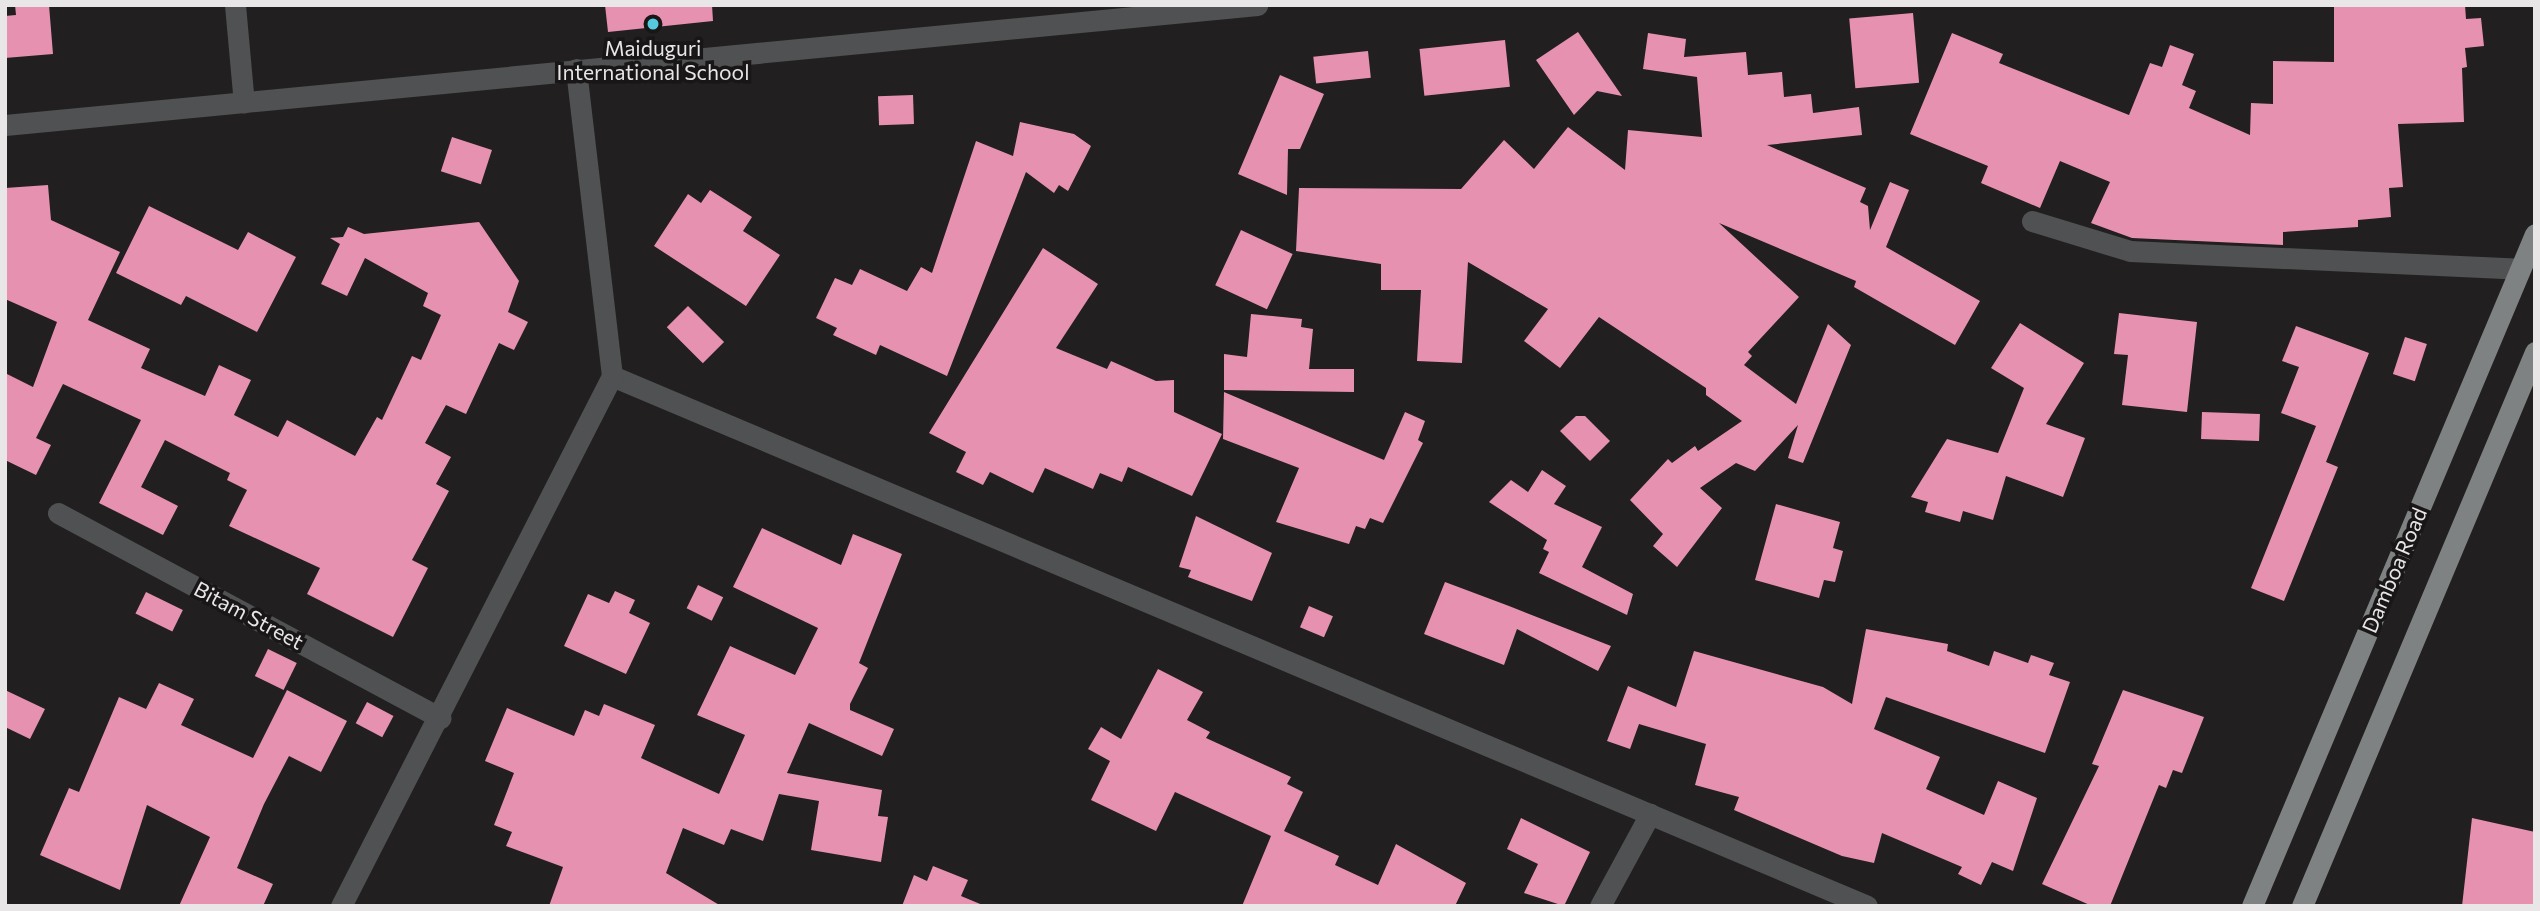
<!DOCTYPE html>
<html>
<head>
<meta charset="utf-8">
<style>
	body { margin:0 }
	#map { position:relative; width:2540px; height:911px; overflow:hidden; background:#221f20; font-family:Commissioner,sans-serif }
	div>[style] { position:absolute }
	.building>* { inset:0; background:#e791b0; transform-origin:0 0 }
	.minor>* { height:21px; margin:-10.5px; padding:0 10.5px; transform-origin:10.5px; border-radius:10.5px; background:#4f5152 }
	.major>* { height:21px; margin:-10.5px; padding:0 10.5px; transform-origin:10.5px; border-radius:10.5px; background:#7f8283 }
	.dots>* { width:19px; height:19px; translate:-50% -50%; box-sizing:border-box; border:4px solid #191617; border-radius:50% }
	span { translate:-50% -50%; white-space:nowrap; text-align:center; line-height:1.15; -webkit-text-stroke:7px #191617; paint-order:stroke }
	.poi-label { font-size:21px; color:#e9e6e7 }
	.street-label { font-size:21px; color:#e9e6e7 }
	.frame { position:absolute; inset:0; border:7px solid #e9e6e7; pointer-events:none }
</style>
</head>
<body>
<div id="map">
	<div class="building">
		<i style="clip-path:polygon(15px 5px,49px 5px,53px 54px,5px 58px,5px 16px,16px 15px)"></i>
		<i style="clip-path:polygon(605px 5px,712px 5px,713px 21px,608px 32px)"></i>
		<i style="clip-path:polygon(2334px 5px,2465px 5px,2466px 19px,2481px 18px,2484px 46px,2465px 48px,2467px 67px,2462px 68px,2464px 122px,2398px 124px,2403px 187px,2389px 188px,2391px 217px,2358px 220px,2358px 227px,2283px 232px,2283px 245px,2132px 238px,2091px 223px,2110px 182px,2060px 161px,2040px 208px,1981px 183px,1988px 166px,1910px 134px,1952px 33px,2003px 54px,1999px 63px,2129px 115px,2150px 63px,2162px 67px,2170px 45px,2194px 54px,2182px 85px,2196px 91px,2189px 108px,2250px 135px,2251px 103px,2273px 104px,2273px 61px,2334px 62px)"></i>
		<i style="left:1913px;top:13px;width:70px;height:64px;rotate:85deg"></i>
		<i style="clip-path:polygon(1578px 32px,1622px 96px,1597px 91px,1574px 115px,1536px 60px)"></i>
		<i style="clip-path:polygon(1648px 33px,1686px 39px,1684px 57px,1746px 52px,1748px 75px,1782px 72px,1784px 97px,1811px 94px,1813px 113px,1859px 107px,1862px 135px,1767px 145px,1866px 188px,1860px 202px,1868px 206px,1870px 230px,1890px 182px,1909px 190px,1886px 247px,1980px 301px,1955px 345px,1854px 287px,1856px 281px,1719px 223px,1799px 297px,1748px 352px,1752px 356px,1744px 365px,1796px 404px,1828px 324px,1851px 345px,1803px 463px,1788px 458px,1798px 425px,1755px 471px,1736px 463px,1700px 488px,1722px 508px,1677px 567px,1653px 546px,1663px 534px,1630px 500px,1668px 459px,1672px 463px,1695px 446px,1698px 451px,1742px 421px,1706px 395px,1706px 388px,1599px 317px,1560px 368px,1524px 341px,1548px 309px,1468px 262px,1462px 363px,1417px 361px,1421px 290px,1381px 290px,1381px 264px,1296px 251px,1299px 188px,1461px 189px,1504px 140px,1534px 169px,1568px 127px,1625px 170px,1628px 130px,1702px 137px,1697px 77px,1643px 69px)"></i>
		<i style="left:1505px;top:40px;width:47px;height:86px;rotate:84deg"></i>
		<i style="left:1368px;top:51px;width:27px;height:55px;rotate:84deg"></i>
		<i style="clip-path:polygon(1280px 75px,1324px 94px,1300px 149px,1288px 149px,1287px 195px,1238px 174px)"></i>
		<i style="left:913px;top:95px;width:29px;height:35px;rotate:88deg"></i>
		<i style="clip-path:polygon(1020px 122px,1074px 134px,1091px 146px,1068px 191px,1059px 185px,1054px 193px,1026px 172px,947px 376px,880px 345px,876px 355px,833px 335px,837px 328px,816px 318px,835px 278px,852px 285px,860px 269px,907px 291px,921px 267px,932px 273px,976px 141px,1013px 156px)"></i>
		<i style="left:452px;top:137px;width:42px;height:36px;rotate:18deg"></i>
		<i style="clip-path:polygon(48px 185px,51px 220px,120px 252px,88px 320px,150px 349px,141px 368px,205px 396px,219px 365px,251px 380px,234px 415px,278px 437px,287px 420px,355px 456px,377px 417px,382px 420px,412px 356px,421px 360px,441px 315px,423px 306px,428px 293px,365px 258px,347px 296px,321px 284px,340px 244px,330px 238px,343px 237px,348px 227px,364px 234px,479px 222px,519px 281px,508px 312px,528px 322px,514px 350px,499px 343px,466px 414px,446px 405px,425px 443px,451px 457px,436px 484px,449px 491px,412px 560px,428px 568px,393px 637px,307px 594px,320px 568px,229px 526px,247px 490px,227px 480px,230px 473px,165px 440px,141px 487px,178px 506px,163px 535px,99px 503px,141px 420px,63px 384px,36px 438px,51px 445px,36px 475px,5px 460px,5px 373px,33px 387px,57px 322px,5px 299px,5px 188px)"></i>
		<i style="clip-path:polygon(710px 190px,752px 217px,743px 231px,780px 255px,746px 306px,654px 246px,688px 194px,701px 203px)"></i>
		<i style="clip-path:polygon(149px 206px,238px 250px,248px 232px,296px 257px,257px 332px,186px 296px,181px 305px,116px 273px)"></i>
		<i style="left:1241px;top:230px;width:57px;height:61px;rotate:25deg"></i>
		<i style="clip-path:polygon(1043px 248px,1098px 284px,1056px 348px,1107px 369px,1111px 361px,1156px 381px,1174px 380px,1174px 412px,1222px 434px,1192px 496px,1128px 467px,1122px 482px,1100px 473px,1093px 489px,1045px 468px,1033px 493px,990px 472px,983px 485px,956px 472px,966px 452px,929px 433px)"></i>
		<i style="left:688px;top:306px;width:51px;height:30px;rotate:45deg"></i>
		<i style="clip-path:polygon(2119px 313px,2197px 322px,2187px 412px,2122px 405px,2128px 355px,2114px 354px)"></i>
		<i style="clip-path:polygon(1251px 314px,1302px 319px,1301px 327px,1313px 329px,1309px 369px,1354px 369px,1354px 392px,1224px 390px,1224px 354px,1247px 357px)"></i>
		<i style="clip-path:polygon(2020px 323px,2084px 363px,2046px 424px,2085px 438px,2063px 497px,2006px 476px,1993px 520px,1963px 511px,1960px 522px,1925px 512px,1928px 502px,1911px 497px,1947px 439px,1998px 453px,2024px 388px,1991px 368px)"></i>
		<i style="clip-path:polygon(2296px 326px,2369px 353px,2326px 462px,2338px 467px,2284px 601px,2251px 588px,2316px 426px,2281px 413px,2299px 367px,2282px 361px)"></i>
		<i style="left:2405px;top:337px;width:23px;height:39px;rotate:18deg"></i>
		<i style="clip-path:polygon(1224px 392px,1384px 460px,1405px 412px,1425px 421px,1418px 440px,1423px 443px,1383px 523px,1370px 518px,1365px 529px,1356px 526px,1349px 544px,1276px 522px,1299px 468px,1223px 439px)"></i>
		<i style="left:2202px;top:412px;width:58px;height:27px;rotate:2deg"></i>
		<i style="clip-path:polygon(1576px 416px,1585px 416px,1610px 441px,1590px 461px,1560px 431px)"></i>
		<i style="clip-path:polygon(1542px 470px,1566px 486px,1554px 504px,1602px 527px,1582px 567px,1633px 594px,1627px 615px,1539px 573px,1549px 552px,1543px 549px,1547px 540px,1489px 502px,1511px 480px,1528px 492px)"></i>
		<i style="clip-path:polygon(1776px 504px,1840px 522px,1833px 548px,1843px 551px,1835px 582px,1824px 580px,1819px 598px,1755px 580px)"></i>
		<i style="clip-path:polygon(1196px 516px,1272px 553px,1252px 601px,1188px 577px,1191px 570px,1179px 567px)"></i>
		<i style="clip-path:polygon(762px 528px,841px 565px,853px 534px,902px 554px,859px 663px,868px 668px,850px 704px,850px 710px,894px 729px,882px 756px,809px 723px,787px 773px,882px 790px,878px 816px,888px 817px,881px 862px,811px 850px,819px 801px,779px 794px,763px 841px,731px 829px,724px 845px,683px 828px,666px 873px,721px 906px,549px 906px,563px 867px,506px 846px,512px 832px,494px 825px,514px 773px,485px 761px,507px 708px,574px 736px,585px 710px,599px 716px,604px 704px,655px 725px,641px 758px,719px 794px,745px 735px,697px 715px,730px 646px,795px 675px,818px 628px,733px 587px)"></i>
		<i style="clip-path:polygon(1445px 582px,1509px 606px,1611px 646px,1598px 671px,1517px 629px,1504px 665px,1424px 634px)"></i>
		<i style="left:698px;top:585px;width:28px;height:26px;rotate:26deg"></i>
		<i style="clip-path:polygon(615px 591px,635px 600px,629px 613px,650px 623px,626px 674px,564px 646px,588px 594px,609px 603px)"></i>
		<i style="left:146px;top:592px;width:41px;height:24px;rotate:26deg"></i>
		<i style="left:1309px;top:606px;width:26px;height:23px;rotate:23deg"></i>
		<i style="clip-path:polygon(1866px 629px,1948px 644px,1947px 651px,1989px 666px,1994px 651px,2028px 663px,2031px 655px,2054px 663px,2049px 675px,2070px 682px,2045px 753px,1886px 697px,1874px 729px,1940px 757px,1926px 789px,1984px 815px,1998px 781px,2037px 798px,2013px 871px,1992px 862px,1981px 885px,1958px 874px,1962px 867px,1882px 833px,1874px 863px,1842px 856px,1734px 810px,1739px 797px,1695px 785px,1706px 744px,1639px 724px,1630px 749px,1607px 741px,1628px 686px,1676px 707px,1694px 651px,1823px 687px,1852px 704px)"></i>
		<i style="left:268px;top:649px;width:32px;height:30px;rotate:26deg"></i>
		<i style="clip-path:polygon(1158px 669px,1203px 692px,1187px 720px,1210px 732px,1206px 738px,1291px 777px,1287px 784px,1303px 792px,1284px 831px,1339px 856px,1335px 865px,1378px 885px,1396px 844px,1466px 883px,1455px 906px,1242px 906px,1271px 836px,1175px 792px,1156px 831px,1091px 800px,1110px 761px,1088px 749px,1101px 727px,1121px 739px)"></i>
		<i style="clip-path:polygon(159px 683px,194px 699px,181px 725px,253px 758px,287px 690px,347px 721px,321px 772px,289px 756px,264px 804px,237px 868px,273px 884px,263px 906px,179px 906px,210px 837px,147px 805px,120px 890px,40px 855px,69px 788px,79px 792px,119px 697px,146px 709px)"></i>
		<i style="clip-path:polygon(5px 690px,45px 709px,30px 739px,5px 727px)"></i>
		<i style="clip-path:polygon(2123px 690px,2204px 717px,2182px 773px,2173px 770px,2166px 788px,2159px 785px,2110px 906px,2092px 906px,2042px 884px,2099px 766px,2092px 764px)"></i>
		<i style="left:367px;top:702px;width:30px;height:24px;rotate:28deg"></i>
		<i style="clip-path:polygon(1521px 818px,1590px 852px,1564px 906px,1524px 893px,1538px 864px,1507px 849px)"></i>
		<i style="clip-path:polygon(2472px 818px,2535px 832px,2535px 906px,2462px 906px)"></i>
		<i style="clip-path:polygon(933px 866px,968px 880px,961px 896px,985px 906px,902px 906px,914px 875px,927px 881px)"></i>
	</div>
	<div class="minor">
		<i style="left:235px;top:5px;width:98px;rotate:84.8deg"></i>
		<i style="left:5px;top:125px;width:1258px;rotate:-5.47deg"></i>
		<i style="left:2032px;top:221px;width:102px;rotate:17deg"></i>
		<i style="left:2130px;top:251px;width:390px;rotate:2.6deg"></i>
		<i style="left:612px;top:376px;width:1362px;rotate:22.89deg"></i>
		<i style="left:58px;top:513px;width:434px;rotate:28.2deg"></i>
		<i style="left:341px;top:906px;width:595px;rotate:-62.92deg"></i>
		<i style="left:612px;top:376px;width:309px;rotate:-96.7deg"></i>
		<i style="left:1600px;top:906px;width:105px;rotate:-61.5deg"></i>
	</div>
	<div class="major">
		<i style="left:2252px;top:906px;width:729px;rotate:-67.16deg"></i>
		<i style="left:2302px;top:906px;width:601px;rotate:-67.19deg"></i>
	</div>
	<div class="dots">
		<i style="left:653px;top:24px;background:#55cadf"></i>
	</div>
	<div class="poi-label">
		<span style="left:653px;top:60px">Maiduguri<br>International School</span>
	</div>
	<div class="street-label">
		<span style="left:2394px;top:570px;rotate:-67deg">Damboa Road</span>
		<span style="left:249px;top:615px;rotate:28deg">Bitam Street</span>
	</div>
	<div class="frame"></div>
</div>
</body>
</html>
